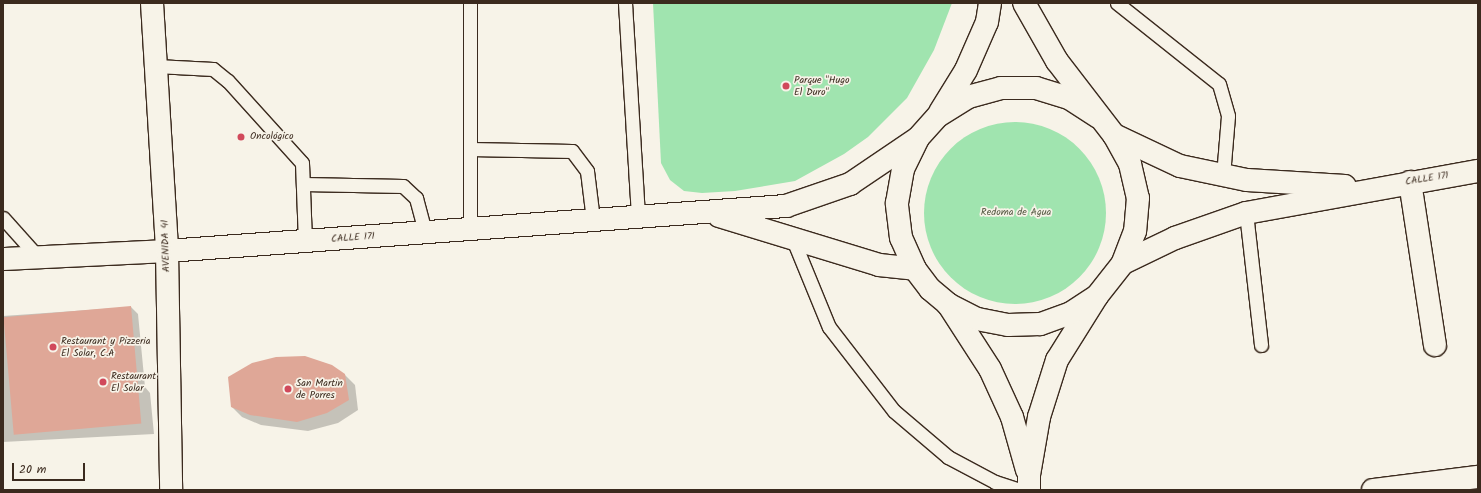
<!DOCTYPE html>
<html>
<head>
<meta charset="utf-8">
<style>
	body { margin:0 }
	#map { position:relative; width:1481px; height:493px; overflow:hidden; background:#f7f3e8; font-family:Kalam,sans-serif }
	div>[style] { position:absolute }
	.green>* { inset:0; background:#a0e4af }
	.round { border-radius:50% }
	.shadow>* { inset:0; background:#0003 }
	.building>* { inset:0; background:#dfa797; transform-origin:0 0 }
	.roads { filter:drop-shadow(1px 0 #3b2a1e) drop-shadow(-1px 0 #3b2a1e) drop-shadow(0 1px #3b2a1e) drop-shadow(0 -1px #3b2a1e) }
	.service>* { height:13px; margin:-6.5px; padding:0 6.5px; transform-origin:6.5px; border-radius:6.5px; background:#f7f3e8 }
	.minor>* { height:22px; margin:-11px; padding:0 11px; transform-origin:11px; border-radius:11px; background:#f7f3e8 }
	.tertiary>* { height:22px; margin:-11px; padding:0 11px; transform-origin:11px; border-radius:11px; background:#f7f3e8 }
	.dots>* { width:11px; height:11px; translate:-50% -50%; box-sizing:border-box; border:2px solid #f7f3e8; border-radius:50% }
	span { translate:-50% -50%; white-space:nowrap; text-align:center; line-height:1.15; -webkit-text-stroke:3.5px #f7f3e8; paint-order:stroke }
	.poi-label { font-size:10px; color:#3b2a1e }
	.left { translate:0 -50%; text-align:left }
	.street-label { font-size:10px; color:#3b2a1e }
	.park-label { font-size:10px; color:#545842 }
	.frame { position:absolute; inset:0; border:4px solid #3b2a1e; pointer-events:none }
	.scale { position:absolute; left:12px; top:463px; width:73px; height:18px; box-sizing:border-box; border:2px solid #3b2a1e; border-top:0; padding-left:5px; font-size:12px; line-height:14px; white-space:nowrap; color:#3b2a1e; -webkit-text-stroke:3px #f7f3e8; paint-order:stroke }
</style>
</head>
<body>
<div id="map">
	<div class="green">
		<i style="clip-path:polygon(653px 3px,952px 3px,934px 50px,907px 98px,868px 137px,844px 154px,795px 181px,735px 191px,702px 193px,684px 191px,670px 180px,661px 163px)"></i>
		<i class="round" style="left:924px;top:122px;width:182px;height:182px"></i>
	</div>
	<div class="shadow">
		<i style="clip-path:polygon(131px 307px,138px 314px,145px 387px,150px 393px,154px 434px,3px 442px,3px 316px)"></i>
		<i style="clip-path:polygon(345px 375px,355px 385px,358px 410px,338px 423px,308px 431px,261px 425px,242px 417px,232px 407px)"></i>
	</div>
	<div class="building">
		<i style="left:131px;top:306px;width:118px;height:128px;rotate:85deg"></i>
		<i style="clip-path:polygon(305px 356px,332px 365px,345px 374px,349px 400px,327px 413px,297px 422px,250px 415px,231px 407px,228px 377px,252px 363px,276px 357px)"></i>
	</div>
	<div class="roads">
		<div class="service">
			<i style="left:625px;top:3px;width:214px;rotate:86.5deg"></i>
			<i style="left:1117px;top:3px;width:130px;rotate:38.5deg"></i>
			<i style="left:1219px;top:84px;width:33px;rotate:74deg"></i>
			<i style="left:1228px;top:116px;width:59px;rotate:94.8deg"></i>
			<i style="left:156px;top:66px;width:57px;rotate:3deg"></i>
			<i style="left:213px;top:69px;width:19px;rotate:39deg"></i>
			<i style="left:228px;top:81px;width:110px;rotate:47.9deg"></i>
			<i style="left:302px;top:163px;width:78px;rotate:87.8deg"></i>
			<i style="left:470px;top:149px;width:102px;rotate:1.1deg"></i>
			<i style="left:572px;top:151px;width:25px;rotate:53deg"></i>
			<i style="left:587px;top:171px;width:49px;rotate:83deg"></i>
			<i style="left:303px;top:184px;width:100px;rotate:1.1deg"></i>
			<i style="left:403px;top:186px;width:18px;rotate:43deg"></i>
			<i style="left:416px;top:198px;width:35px;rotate:75deg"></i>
			<i style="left:1246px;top:213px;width:133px;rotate:83.5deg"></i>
			<i style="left:3px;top:218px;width:52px;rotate:48.1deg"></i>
			<i style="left:470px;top:229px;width:226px;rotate:-90deg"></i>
			<i style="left:792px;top:237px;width:97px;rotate:67.7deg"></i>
			<i style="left:829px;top:327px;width:106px;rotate:52.3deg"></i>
			<i style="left:894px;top:411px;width:71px;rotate:40.4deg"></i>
			<i style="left:948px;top:457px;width:53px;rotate:28deg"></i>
			<i style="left:995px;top:482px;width:25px;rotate:18deg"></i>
		</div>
		<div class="minor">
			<i style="left:152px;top:3px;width:248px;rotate:86.5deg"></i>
			<i style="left:167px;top:251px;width:239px;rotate:89deg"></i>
			<i style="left:1410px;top:182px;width:165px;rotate:81.3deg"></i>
			<i style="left:948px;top:304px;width:77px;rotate:57.1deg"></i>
			<i style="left:990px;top:369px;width:53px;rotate:65.4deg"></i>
			<i style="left:1012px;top:417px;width:55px;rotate:74.2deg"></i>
			<i style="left:1029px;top:490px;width:15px;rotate:-90deg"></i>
			<i style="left:1029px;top:475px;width:59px;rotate:-80.2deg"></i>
			<i style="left:1039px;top:417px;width:60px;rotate:-72.5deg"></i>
			<i style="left:1057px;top:360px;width:75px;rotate:-58deg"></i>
			<i style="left:1373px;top:490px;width:106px;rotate:-7.1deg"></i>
		</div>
		<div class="tertiary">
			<i style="left:1024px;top:3px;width:67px;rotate:60.4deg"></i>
			<i style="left:1057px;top:61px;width:93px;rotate:52.4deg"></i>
			<i style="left:1114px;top:135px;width:33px;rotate:61deg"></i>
			<i style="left:1130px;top:164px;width:35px;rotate:77deg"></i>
			<i style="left:1138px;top:198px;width:33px;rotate:95deg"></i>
			<i style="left:1135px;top:231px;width:34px;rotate:111deg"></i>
			<i style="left:1123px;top:263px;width:42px;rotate:128.2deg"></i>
			<i style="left:1097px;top:296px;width:31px;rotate:147deg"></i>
			<i style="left:1071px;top:313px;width:33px;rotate:160deg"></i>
			<i style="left:1040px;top:324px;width:32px;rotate:178deg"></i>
			<i style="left:1008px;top:325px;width:32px;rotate:-169deg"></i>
			<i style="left:977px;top:319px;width:33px;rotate:-153deg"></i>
			<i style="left:948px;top:304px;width:23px;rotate:-140deg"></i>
			<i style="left:930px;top:289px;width:25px;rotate:-127deg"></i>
			<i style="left:915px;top:269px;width:34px;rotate:-114deg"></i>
			<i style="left:901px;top:238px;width:35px;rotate:-97deg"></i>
			<i style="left:897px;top:203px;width:35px;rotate:-80deg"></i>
			<i style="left:903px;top:169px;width:34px;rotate:-64deg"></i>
			<i style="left:918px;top:138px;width:30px;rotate:-48deg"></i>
			<i style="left:938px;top:116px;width:36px;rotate:-32deg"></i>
			<i style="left:968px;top:97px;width:34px;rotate:-15deg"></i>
			<i style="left:1001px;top:88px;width:35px"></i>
			<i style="left:1036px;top:88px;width:34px;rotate:17deg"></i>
			<i style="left:1069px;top:98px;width:35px;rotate:33deg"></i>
			<i style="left:940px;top:112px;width:49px;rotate:-58.2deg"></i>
			<i style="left:966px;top:70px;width:52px;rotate:-66.4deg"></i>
			<i style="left:987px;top:22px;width:19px;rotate:-81deg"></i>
			<i style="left:1114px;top:135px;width:73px;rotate:25.2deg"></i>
			<i style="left:1180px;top:166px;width:68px;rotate:11.8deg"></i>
			<i style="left:1247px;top:180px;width:98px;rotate:3.5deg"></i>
			<i style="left:719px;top:216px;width:167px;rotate:17deg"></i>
			<i style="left:879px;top:265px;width:36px;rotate:6deg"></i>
			<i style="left:3px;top:259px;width:164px;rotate:-2.8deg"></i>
			<i style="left:167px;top:251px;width:621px;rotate:-4.16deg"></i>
			<i style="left:786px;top:206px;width:68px;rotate:-19deg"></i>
			<i style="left:850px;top:184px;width:82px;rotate:-34.1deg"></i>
			<i style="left:1123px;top:263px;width:58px;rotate:-25.7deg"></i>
			<i style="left:1175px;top:238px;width:75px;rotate:-19.4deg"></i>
			<i style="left:1246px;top:213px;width:236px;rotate:-10.3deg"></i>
		</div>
	</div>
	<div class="dots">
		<i style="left:786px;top:86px;background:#d1495b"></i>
		<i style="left:241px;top:137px;background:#d1495b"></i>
		<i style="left:53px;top:347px;background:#d1495b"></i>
		<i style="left:103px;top:382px;background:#d1495b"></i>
		<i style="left:288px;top:389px;background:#d1495b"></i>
	</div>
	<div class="poi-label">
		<span class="left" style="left:794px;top:86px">Parque "Hugo<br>El Duro"</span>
		<span class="left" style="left:250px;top:137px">Oncológico</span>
		<span class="left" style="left:61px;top:347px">Restaurant y Pizzeria<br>El Solar, C.A</span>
		<span class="left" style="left:111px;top:382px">Restaurant<br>El Solar</span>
		<span class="left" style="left:296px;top:389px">San Martin<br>de Porres</span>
	</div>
	<div class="street-label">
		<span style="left:1427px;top:179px;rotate:-9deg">CALLE 171</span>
		<span style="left:353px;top:238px;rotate:-4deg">CALLE 171</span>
		<span style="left:166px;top:246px;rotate:-92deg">AVENIDA 41</span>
	</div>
	<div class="park-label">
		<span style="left:1016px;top:213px">Redoma de Agua</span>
	</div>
	<div class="frame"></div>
	<div class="scale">20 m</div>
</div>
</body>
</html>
